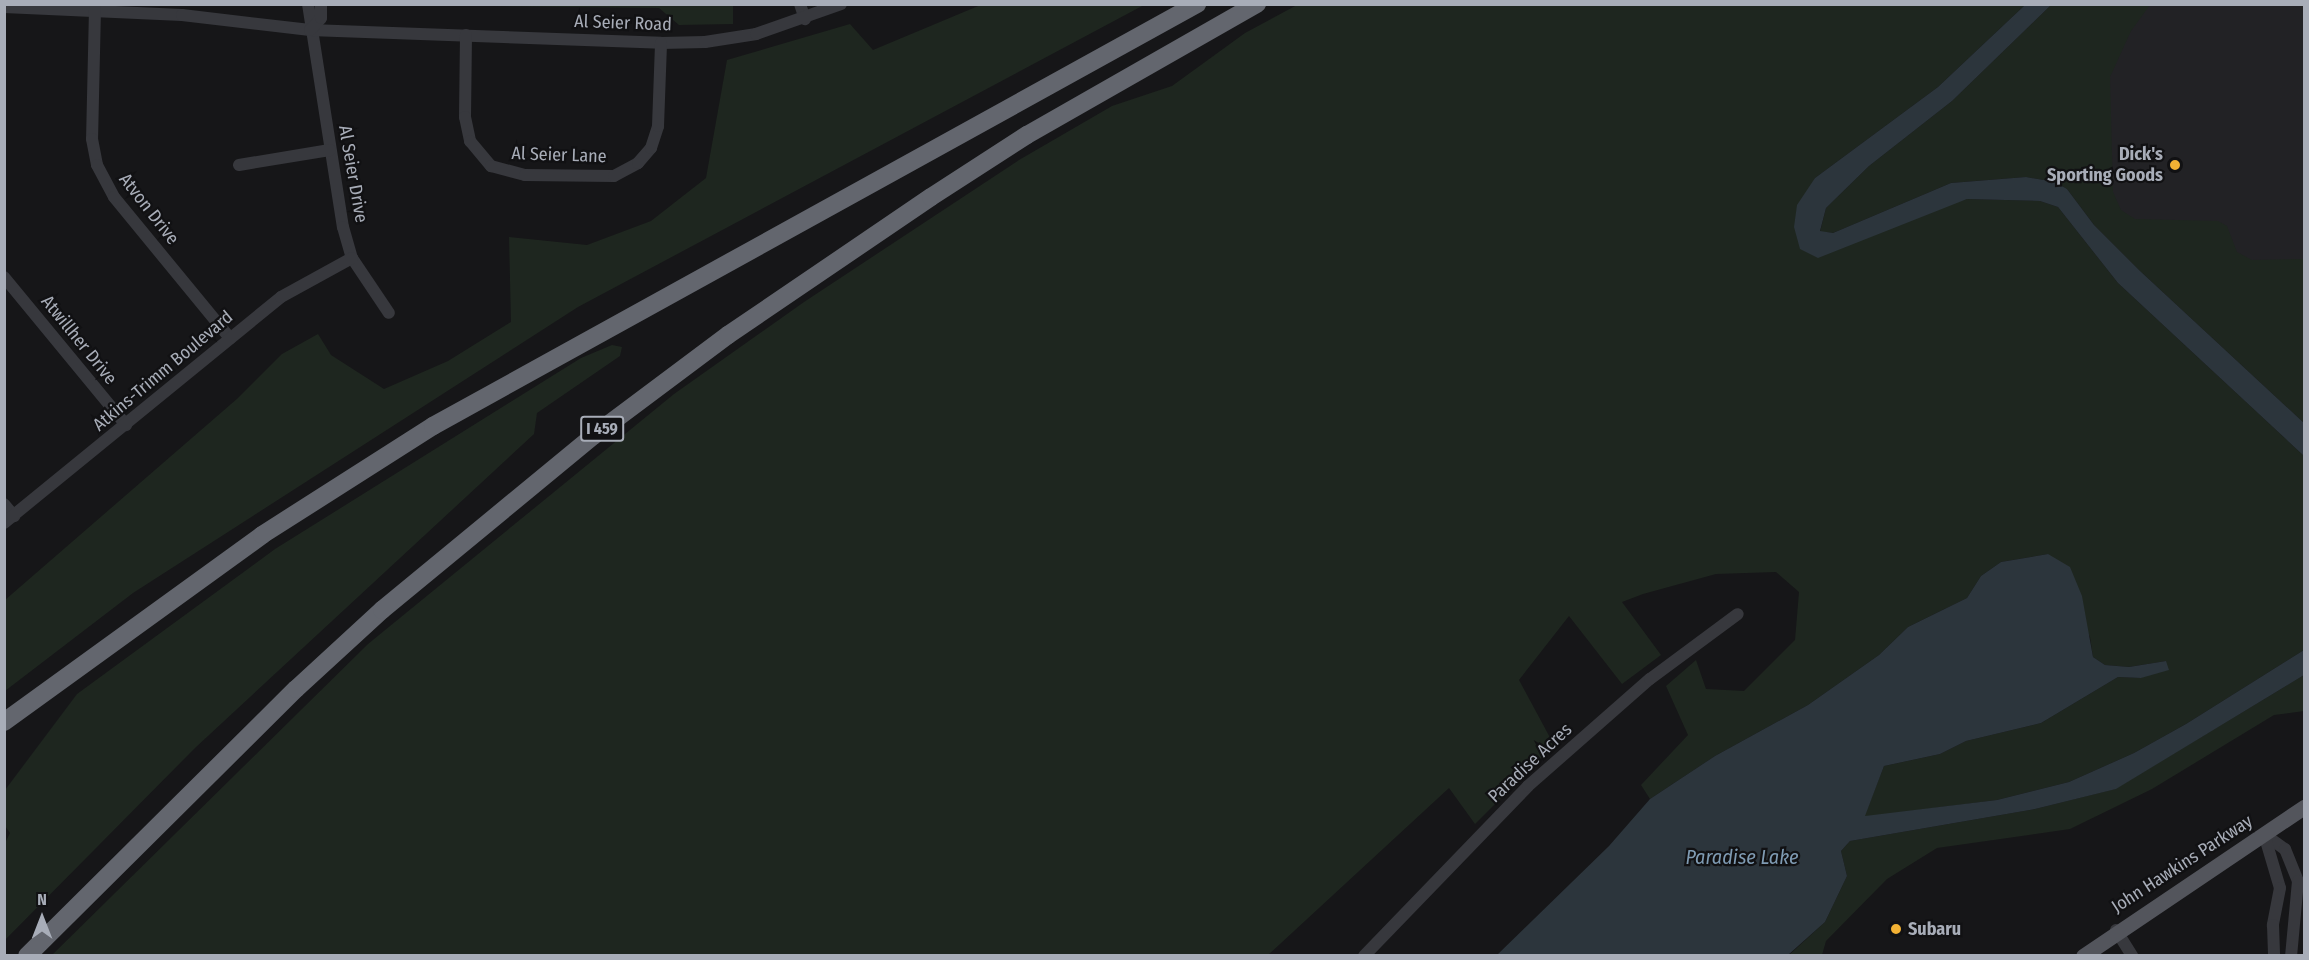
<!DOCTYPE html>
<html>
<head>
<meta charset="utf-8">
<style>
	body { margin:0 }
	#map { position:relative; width:2309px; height:960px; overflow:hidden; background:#161618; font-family:"Fira Sans Condensed",sans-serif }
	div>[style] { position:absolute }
	.built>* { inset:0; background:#222225 }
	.green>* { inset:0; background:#1e261f }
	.water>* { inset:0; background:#2c353c }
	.minor>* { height:12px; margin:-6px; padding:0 6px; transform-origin:6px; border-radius:6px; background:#37383d }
	.major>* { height:15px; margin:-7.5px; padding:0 7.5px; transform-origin:7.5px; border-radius:7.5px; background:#53555c }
	.highway>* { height:18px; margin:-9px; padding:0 9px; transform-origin:9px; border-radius:9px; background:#63666e }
	.dots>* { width:16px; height:16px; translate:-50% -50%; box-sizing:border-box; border:3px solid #111113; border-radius:50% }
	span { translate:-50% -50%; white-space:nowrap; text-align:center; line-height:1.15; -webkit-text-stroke:4.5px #111113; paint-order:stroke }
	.shield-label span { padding:2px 4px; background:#111113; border:2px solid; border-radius:4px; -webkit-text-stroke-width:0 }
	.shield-label { font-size:16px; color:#a8adb8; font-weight:700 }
	.street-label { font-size:18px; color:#a8adb8 }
	.poi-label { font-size:18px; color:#a8adb8; font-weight:700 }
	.right { translate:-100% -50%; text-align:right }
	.left { translate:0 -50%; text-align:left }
	.water-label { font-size:20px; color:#7f9bb3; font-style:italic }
	.frame { position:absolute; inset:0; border:6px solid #a8adb8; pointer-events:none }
	.north { position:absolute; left:12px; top:888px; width:60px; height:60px; -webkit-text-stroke:4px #111113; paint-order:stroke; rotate:0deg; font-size:16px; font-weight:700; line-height:24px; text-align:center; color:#a8adb8 }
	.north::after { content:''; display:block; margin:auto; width:21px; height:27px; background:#a8adb8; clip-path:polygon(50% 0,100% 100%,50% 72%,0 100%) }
</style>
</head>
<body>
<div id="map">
	<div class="built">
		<i style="clip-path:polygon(2136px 5px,2304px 5px,2304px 272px,2226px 270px,2106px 222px,2096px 83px)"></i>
	</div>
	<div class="green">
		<i style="clip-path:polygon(983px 4px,1144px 5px,578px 307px,133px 593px,5px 691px,5px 600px,238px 398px,282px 354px,318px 334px,331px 355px,384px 389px,448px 361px,511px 322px,509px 237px,587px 245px,651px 221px,706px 178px,727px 60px,850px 24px,873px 50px)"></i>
		<i style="clip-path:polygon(411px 5px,733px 5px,733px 24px,679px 25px,659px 8px)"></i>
		<i style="clip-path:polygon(1297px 5px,2025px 5px,1938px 87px,1815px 178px,1800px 249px,1967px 199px,2040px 201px,2058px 207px,2118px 283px,2304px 456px,2304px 650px,2186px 724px,2134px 753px,2069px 782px,1997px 800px,1864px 817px,1884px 766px,1940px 754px,1966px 741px,2041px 723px,2118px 677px,2141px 678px,2166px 661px,2129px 667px,2105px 665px,2093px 657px,2090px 637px,2048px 554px,2001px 562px,1981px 576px,1967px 598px,1908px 627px,1879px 655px,1808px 705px,1715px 756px,1650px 799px,1641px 785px,1688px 735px,1666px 686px,1696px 660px,1706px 689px,1744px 691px,1795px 640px,1799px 592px,1776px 572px,1716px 574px,1643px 594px,1622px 602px,1661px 655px,1622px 684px,1569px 616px,1519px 680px,1554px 745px,1475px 824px,1449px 788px,1268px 955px,51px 956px,368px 644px,674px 394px,804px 302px,1019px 160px,1112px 106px,1172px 86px,1245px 33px)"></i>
		<i style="clip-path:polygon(2051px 5px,2150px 5px,2131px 31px,2110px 77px,2113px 192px,2121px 210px,2135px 219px,2218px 221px,2227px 226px,2237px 252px,2252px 260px,2304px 259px,2304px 423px,2139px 270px,2094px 225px,2067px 189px,2055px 182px,2026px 177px,1951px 183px,1833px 233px,1820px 232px,1826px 208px,1869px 166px,1952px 101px)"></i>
		<i style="clip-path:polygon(612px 345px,622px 347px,620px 356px,537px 413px,534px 434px,195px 748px,5px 940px,5px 843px,10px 833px,5px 826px,5px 790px,77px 694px,275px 549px,581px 358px)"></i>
		<i style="clip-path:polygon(2304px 675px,2304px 711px,2274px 715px,2152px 789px,2070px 829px,1937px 848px,1887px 879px,1826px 941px,1822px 955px,1788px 956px,1825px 922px,1847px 876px,1841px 851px,1850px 841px,2035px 809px,2115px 789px)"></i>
	</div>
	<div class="water">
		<i style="clip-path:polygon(2025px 5px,2051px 5px,1952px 101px,1869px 166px,1826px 208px,1820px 231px,1833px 233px,1951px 183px,2026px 177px,2055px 182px,2067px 189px,2094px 225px,2139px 270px,2304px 423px,2304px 456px,2118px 283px,2058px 207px,2040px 201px,1967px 199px,1818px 258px,1800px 249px,1794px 227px,1797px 205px,1815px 178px,1938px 87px)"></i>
		<i style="clip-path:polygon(2048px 554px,2070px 567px,2082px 596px,2093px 657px,2105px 665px,2129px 667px,2166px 661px,2169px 670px,2141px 678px,2118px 677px,2041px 723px,1966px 741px,1940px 754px,1884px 766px,1865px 816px,1997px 800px,2069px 782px,2134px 753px,2186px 724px,2304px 650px,2304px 675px,2116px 789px,2035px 809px,1850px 841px,1841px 851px,1847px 876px,1825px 922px,1788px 955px,1497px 955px,1609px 846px,1650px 799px,1715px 756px,1808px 705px,1879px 655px,1908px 627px,1967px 598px,1981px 576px,2001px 562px)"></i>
	</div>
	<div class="minor">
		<i style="left:308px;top:4px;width:226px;rotate:81.1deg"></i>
		<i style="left:343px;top:227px;width:32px;rotate:74deg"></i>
		<i style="left:352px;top:258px;width:66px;rotate:56.1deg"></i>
		<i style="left:800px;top:4px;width:16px;rotate:72deg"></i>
		<i style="left:4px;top:7px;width:178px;rotate:2.6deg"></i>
		<i style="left:182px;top:15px;width:129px;rotate:6.7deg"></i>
		<i style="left:310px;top:30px;width:351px;rotate:2.1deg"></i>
		<i style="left:661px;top:43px;width:44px;rotate:-1.3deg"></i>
		<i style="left:705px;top:42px;width:52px;rotate:-8.9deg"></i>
		<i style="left:756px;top:34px;width:90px;rotate:-19.4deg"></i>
		<i style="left:95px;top:9px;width:130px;rotate:91.3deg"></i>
		<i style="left:92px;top:139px;width:26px;rotate:79deg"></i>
		<i style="left:97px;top:165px;width:36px;rotate:62deg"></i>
		<i style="left:114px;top:197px;width:183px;rotate:50.6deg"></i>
		<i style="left:310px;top:30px;width:16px;rotate:-47deg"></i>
		<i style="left:321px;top:18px;width:14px;rotate:-90deg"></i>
		<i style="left:466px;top:35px;width:82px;rotate:90.7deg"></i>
		<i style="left:465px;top:117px;width:25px;rotate:78deg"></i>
		<i style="left:470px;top:141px;width:33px;rotate:50deg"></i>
		<i style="left:491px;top:166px;width:35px;rotate:15deg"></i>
		<i style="left:525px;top:175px;width:89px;rotate:0.6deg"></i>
		<i style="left:614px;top:176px;width:27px;rotate:-28deg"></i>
		<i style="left:638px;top:163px;width:20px;rotate:-49deg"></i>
		<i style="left:651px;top:148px;width:23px;rotate:-72deg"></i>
		<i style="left:658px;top:126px;width:83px;rotate:-87.9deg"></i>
		<i style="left:239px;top:165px;width:92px;rotate:-9.4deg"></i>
		<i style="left:4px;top:277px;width:192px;rotate:50.5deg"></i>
		<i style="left:4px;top:504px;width:16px;rotate:50deg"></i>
		<i style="left:4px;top:523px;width:357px;rotate:-39.2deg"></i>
		<i style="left:281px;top:297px;width:81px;rotate:-28.8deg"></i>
		<i style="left:2264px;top:834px;width:26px;rotate:36deg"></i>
		<i style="left:2285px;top:849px;width:35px;rotate:68deg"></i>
		<i style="left:2298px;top:881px;width:75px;rotate:95.3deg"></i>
		<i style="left:2264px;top:834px;width:56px;rotate:73.5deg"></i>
		<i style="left:2280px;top:888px;width:38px;rotate:101deg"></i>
		<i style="left:2273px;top:925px;width:31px;rotate:88deg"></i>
		<i style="left:2116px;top:930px;width:31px;rotate:58deg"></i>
		<i style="left:1364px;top:956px;width:236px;rotate:-46deg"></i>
		<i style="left:1528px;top:786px;width:162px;rotate:-41.3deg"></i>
		<i style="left:1650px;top:679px;width:109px;rotate:-36.5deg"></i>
	</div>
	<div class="major">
		<i style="left:2083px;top:956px;width:267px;rotate:-34deg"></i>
	</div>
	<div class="highway">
		<i style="left:4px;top:722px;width:319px;rotate:-35.9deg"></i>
		<i style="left:262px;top:535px;width:203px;rotate:-32.5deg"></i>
		<i style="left:433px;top:426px;width:873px;rotate:-28.91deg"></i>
		<i style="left:27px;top:956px;width:379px;rotate:-44.8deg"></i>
		<i style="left:296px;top:689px;width:117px;rotate:-42.6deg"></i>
		<i style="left:382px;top:610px;width:273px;rotate:-39.5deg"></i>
		<i style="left:593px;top:436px;width:169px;rotate:-36.8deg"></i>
		<i style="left:728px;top:335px;width:245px;rotate:-34.2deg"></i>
		<i style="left:931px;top:197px;width:114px;rotate:-32.9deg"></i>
		<i style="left:1027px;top:135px;width:265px;rotate:-29.7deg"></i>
	</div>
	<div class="dots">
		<i style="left:2175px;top:165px;background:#f2b134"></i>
		<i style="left:1896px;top:929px;background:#f2b134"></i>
	</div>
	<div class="shield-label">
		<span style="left:602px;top:429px">I 459</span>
	</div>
	<div class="street-label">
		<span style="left:623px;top:23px;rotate:2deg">Al Seier Road</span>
		<span style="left:559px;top:155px;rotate:2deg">Al Seier Lane</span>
		<span style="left:353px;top:174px;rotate:80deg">Al Seier Drive</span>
		<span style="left:149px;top:209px;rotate:52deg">Atvon Drive</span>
		<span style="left:79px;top:340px;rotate:51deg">Atwillher Drive</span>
		<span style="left:163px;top:371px;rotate:-40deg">Atkins-Trimm Boulevard</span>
		<span style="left:1530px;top:763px;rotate:-43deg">Paradise Acres</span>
		<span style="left:2182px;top:864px;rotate:-33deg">John Hawkins Parkway</span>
	</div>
	<div class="poi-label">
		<span class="right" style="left:2163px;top:165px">Dick's<br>Sporting Goods</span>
		<span class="left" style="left:1908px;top:929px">Subaru</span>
	</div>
	<div class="water-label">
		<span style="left:1742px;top:857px">Paradise Lake</span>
	</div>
	<div class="frame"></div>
	<div class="north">N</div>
</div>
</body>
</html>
